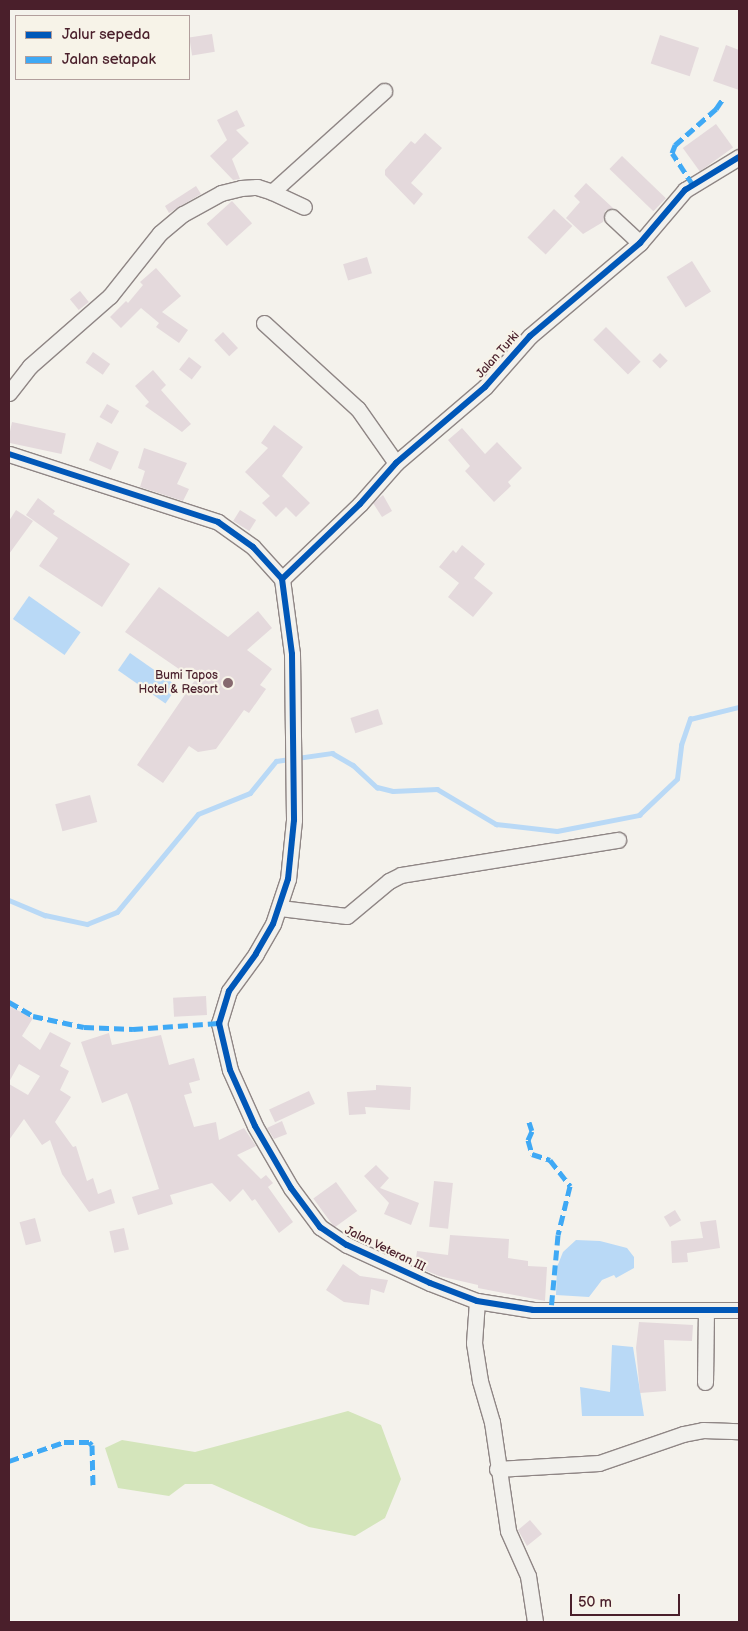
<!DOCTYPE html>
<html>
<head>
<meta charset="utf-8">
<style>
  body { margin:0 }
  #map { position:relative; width:748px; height:1631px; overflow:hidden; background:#f4f2ec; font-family:"Balsamiq Sans",sans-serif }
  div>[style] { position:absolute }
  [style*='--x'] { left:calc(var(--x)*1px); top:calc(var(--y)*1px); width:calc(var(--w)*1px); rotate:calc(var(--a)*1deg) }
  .green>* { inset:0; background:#d4e5bb }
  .water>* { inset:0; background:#b9d9f6; transform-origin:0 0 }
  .stream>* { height:4.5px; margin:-2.25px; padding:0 2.25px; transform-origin:2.25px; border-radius:2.25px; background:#b9d9f6 }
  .building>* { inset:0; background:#e4d9dc; transform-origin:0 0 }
  .roads { filter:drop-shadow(1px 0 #8f8685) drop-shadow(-1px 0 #8f8685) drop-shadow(0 1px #8f8685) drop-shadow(0 -1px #8f8685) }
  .street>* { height:15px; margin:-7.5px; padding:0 7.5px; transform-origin:7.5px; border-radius:7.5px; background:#f2f1ed }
  .quiet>* { height:5px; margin-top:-2.5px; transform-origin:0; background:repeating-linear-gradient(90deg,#3fa9f5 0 10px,transparent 0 15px) }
  .cycleway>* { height:6px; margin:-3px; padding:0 3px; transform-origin:3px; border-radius:3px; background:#0057b8 }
  .dots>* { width:14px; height:14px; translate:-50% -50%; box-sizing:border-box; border:2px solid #f7f3e8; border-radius:50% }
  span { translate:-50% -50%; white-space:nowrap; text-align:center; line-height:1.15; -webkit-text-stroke:4.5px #f7f3e8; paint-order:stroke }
  .street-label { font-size:12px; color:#4a1f2b }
  .poi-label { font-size:12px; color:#4a1f2b }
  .right { translate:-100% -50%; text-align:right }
  .frame { position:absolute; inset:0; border:10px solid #4a1f2b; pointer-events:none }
  .legend { position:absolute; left:15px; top:15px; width:175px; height:65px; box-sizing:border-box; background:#f7f3e8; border:1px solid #b29e9c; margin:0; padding:6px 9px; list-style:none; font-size:15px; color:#4a1f2b }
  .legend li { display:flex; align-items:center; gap:10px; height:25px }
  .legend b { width:25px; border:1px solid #b29e9c }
  .scale { position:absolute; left:570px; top:1594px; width:110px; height:22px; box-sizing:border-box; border:2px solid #4a1f2b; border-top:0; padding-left:6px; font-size:15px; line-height:18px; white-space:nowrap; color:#4a1f2b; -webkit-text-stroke:4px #f7f3e8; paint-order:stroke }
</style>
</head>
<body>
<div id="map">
  <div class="green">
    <i style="clip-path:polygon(348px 1411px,381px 1425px,401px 1479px,385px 1518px,355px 1536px,309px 1527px,212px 1484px,185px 1484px,169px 1496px,118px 1488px,105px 1448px,122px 1440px,195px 1452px)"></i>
  </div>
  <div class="water">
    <i style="left:29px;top:596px;width:63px;height:28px;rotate:35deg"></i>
    <i style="left:130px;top:653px;width:58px;height:21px;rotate:35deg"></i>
    <i style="clip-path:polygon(576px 1240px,600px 1241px,627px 1248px,634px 1257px,634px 1268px,616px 1278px,614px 1275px,602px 1280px,589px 1297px,556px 1295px,557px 1267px,563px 1252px)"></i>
    <i style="clip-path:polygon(612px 1345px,633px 1347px,644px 1416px,582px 1416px,580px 1387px,610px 1392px)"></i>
  </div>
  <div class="stream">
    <i style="--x:9;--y:900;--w:39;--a:23"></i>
    <i style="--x:45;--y:915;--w:43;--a:12.1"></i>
    <i style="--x:87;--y:924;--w:32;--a:-22"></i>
    <i style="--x:117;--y:912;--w:127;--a:-50.4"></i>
    <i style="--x:198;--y:814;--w:56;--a:-22"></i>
    <i style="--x:250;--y:793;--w:41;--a:-50.9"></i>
    <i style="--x:276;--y:761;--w:57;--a:-8.1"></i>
    <i style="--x:332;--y:753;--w:24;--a:30"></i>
    <i style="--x:353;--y:765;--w:33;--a:43"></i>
    <i style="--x:377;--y:787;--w:16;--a:14"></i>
    <i style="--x:393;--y:791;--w:44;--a:-2.6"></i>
    <i style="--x:437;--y:789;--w:69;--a:30.7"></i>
    <i style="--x:496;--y:824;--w:61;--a:6.5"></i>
    <i style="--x:557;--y:831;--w:84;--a:-11"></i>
    <i style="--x:639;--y:815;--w:52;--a:-43.5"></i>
    <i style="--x:677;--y:779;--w:34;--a:-83"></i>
    <i style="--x:681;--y:745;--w:28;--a:-71"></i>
    <i style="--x:690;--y:719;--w:50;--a:-13.8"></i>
  </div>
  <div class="building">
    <i style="left:212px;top:34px;width:18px;height:23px;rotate:81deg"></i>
    <i style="left:660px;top:35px;width:41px;height:30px;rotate:18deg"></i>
    <i style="clip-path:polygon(726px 45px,739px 50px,739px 90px,713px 81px)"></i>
    <i style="clip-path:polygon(237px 110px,245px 126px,236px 130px,249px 143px,232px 159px,240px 179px,233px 180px,210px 156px,227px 140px,217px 120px)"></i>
    <i style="left:716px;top:124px;width:29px;height:41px;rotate:54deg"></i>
    <i style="clip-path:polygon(425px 133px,442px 148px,411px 183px,423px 194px,414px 205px,385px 175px,385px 170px,411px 141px,415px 144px)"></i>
    <i style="left:622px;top:156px;width:61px;height:18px;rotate:44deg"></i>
    <i style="clip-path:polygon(586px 183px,613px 208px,605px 211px,603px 222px,583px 234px,566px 218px,580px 202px,574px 196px)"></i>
    <i style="clip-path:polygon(196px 186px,201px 194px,169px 213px,165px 206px)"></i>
    <i style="left:232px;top:201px;width:30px;height:34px;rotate:48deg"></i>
    <i style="left:554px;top:209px;width:25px;height:39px;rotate:43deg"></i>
    <i style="left:367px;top:257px;width:17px;height:25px;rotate:73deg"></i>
    <i style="left:692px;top:261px;width:36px;height:30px;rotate:58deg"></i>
    <i style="clip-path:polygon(156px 268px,181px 296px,162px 312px,188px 330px,179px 343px,156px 327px,159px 323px,141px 308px,121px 328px,110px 317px,126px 301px,128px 303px,143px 285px,140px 282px)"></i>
    <i style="left:80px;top:291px;width:14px;height:13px;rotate:51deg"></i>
    <i style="left:606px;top:327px;width:49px;height:18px;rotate:45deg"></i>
    <i style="left:223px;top:332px;width:22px;height:12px;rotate:47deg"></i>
    <i style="left:93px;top:352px;width:21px;height:13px;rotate:35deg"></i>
    <i style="left:660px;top:353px;width:11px;height:11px;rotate:45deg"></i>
    <i style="left:189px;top:357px;width:16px;height:16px;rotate:38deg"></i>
    <i style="clip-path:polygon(153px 370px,166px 385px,161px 390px,191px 424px,182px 432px,145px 406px,149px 402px,135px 386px)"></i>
    <i style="left:107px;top:404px;width:14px;height:15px;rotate:30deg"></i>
    <i style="left:12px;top:422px;width:55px;height:21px;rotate:12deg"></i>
    <i style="clip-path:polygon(274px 425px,303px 447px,282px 476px,310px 503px,296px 517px,286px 507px,276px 517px,262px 503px,270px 496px,245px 472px,268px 448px,261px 443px)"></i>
    <i style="clip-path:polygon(462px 428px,485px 454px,497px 442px,522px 468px,508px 482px,511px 486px,494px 502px,465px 471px,470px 466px,448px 440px)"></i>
    <i style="left:97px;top:442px;width:24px;height:20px;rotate:24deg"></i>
    <i style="clip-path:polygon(144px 448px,187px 463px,177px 484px,189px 489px,183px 501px,140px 487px,145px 471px,138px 468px)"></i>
    <i style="clip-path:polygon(383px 495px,392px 511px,382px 517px,373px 503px)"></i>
    <i style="clip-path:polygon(38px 498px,55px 511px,53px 514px,130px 564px,102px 607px,39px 566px,58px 538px,26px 515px)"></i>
    <i style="clip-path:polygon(16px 510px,33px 521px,9px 554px,9px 521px)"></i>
    <i style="left:240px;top:510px;width:19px;height:13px;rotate:32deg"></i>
    <i style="clip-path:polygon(462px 545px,485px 564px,474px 578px,493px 593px,473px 617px,448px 597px,459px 583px,439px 567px,453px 550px,456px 553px)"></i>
    <i style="clip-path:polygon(159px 587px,228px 637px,258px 611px,272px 628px,247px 650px,272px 669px,260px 685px,266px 689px,249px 713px,244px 710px,216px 749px,198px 752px,189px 746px,163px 783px,137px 765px,195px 680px,125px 632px)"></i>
    <i style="left:378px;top:709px;width:16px;height:29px;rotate:72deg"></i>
    <i style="left:90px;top:795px;width:28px;height:36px;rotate:75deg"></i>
    <i style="left:206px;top:996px;width:19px;height:33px;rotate:87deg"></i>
    <i style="clip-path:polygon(9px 1006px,33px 1018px,22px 1036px,40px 1050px,50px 1032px,71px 1043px,60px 1066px,69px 1071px,60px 1090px,71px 1097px,55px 1122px,73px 1147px,76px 1146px,87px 1181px,93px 1178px,98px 1194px,111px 1189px,115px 1203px,89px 1212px,62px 1174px,50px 1140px,42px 1145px,24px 1119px,9px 1140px,9px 1084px,28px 1095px,40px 1076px,19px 1064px,9px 1082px)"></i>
    <i style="clip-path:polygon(109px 1033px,112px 1045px,161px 1035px,169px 1065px,194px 1058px,200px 1080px,189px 1083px,192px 1093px,184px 1095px,194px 1127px,216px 1122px,219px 1140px,244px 1128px,256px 1146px,237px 1155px,261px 1179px,266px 1175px,273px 1183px,268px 1187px,293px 1222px,279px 1233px,255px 1199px,252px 1201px,243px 1189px,230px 1202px,212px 1183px,170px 1195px,173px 1204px,138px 1215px,132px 1197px,159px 1189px,131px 1103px,127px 1093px,102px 1103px,81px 1042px)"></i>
    <i style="clip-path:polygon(376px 1085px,411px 1087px,410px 1110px,365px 1107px,366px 1114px,349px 1115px,347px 1092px,376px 1090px)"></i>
    <i style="left:309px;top:1091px;width:14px;height:44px;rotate:65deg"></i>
    <i style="clip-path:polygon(282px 1121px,287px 1134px,274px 1139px,267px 1128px)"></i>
    <i style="clip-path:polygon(376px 1165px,389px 1178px,380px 1188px,419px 1203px,411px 1225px,384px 1214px,389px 1203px,364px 1176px)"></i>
    <i style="left:434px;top:1181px;width:19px;height:46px;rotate:6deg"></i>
    <i style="left:336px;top:1182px;width:36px;height:28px;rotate:54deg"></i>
    <i style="left:675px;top:1210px;width:12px;height:13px;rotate:59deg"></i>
    <i style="left:35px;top:1218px;width:24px;height:16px;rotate:75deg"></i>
    <i style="clip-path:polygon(716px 1220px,720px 1248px,687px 1253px,688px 1262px,672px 1263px,671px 1241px,703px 1238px,700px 1222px)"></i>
    <i style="left:124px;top:1228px;width:22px;height:15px;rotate:77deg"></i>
    <i style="clip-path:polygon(450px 1235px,509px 1239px,508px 1258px,528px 1261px,528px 1266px,547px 1267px,545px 1301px,478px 1288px,478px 1285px,439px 1276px,415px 1266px,417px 1251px,448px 1255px)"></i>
    <i style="clip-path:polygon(343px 1264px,360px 1276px,388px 1280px,384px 1293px,371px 1289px,369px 1305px,344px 1302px,326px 1290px)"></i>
    <i style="clip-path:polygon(639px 1322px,693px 1325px,692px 1341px,664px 1340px,666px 1391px,640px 1393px,636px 1348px)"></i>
    <i style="clip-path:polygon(530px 1520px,542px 1534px,527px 1546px,518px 1530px)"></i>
  </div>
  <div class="roads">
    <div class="street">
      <i style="--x:272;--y:192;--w:151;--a:-42"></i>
      <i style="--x:612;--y:217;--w:38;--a:43"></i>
      <i style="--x:264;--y:323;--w:127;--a:42.5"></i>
      <i style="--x:358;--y:409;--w:66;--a:54.9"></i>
      <i style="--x:9;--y:393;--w:34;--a:-52"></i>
      <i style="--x:30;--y:366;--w:106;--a:-41.2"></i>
      <i style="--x:110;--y:296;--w:80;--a:-51.6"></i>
      <i style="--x:160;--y:233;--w:30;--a:-40"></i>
      <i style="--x:183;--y:214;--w:43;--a:-28.9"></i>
      <i style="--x:221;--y:193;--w:21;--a:-14"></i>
      <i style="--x:241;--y:188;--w:16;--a:-4"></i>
      <i style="--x:257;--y:187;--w:16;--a:18"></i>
      <i style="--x:272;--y:192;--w:35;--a:25"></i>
      <i style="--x:9;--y:454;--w:220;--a:18"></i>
      <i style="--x:218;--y:522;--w:43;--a:35.5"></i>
      <i style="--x:253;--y:547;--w:43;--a:47.8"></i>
      <i style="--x:282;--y:579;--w:76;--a:82.4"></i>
      <i style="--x:292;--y:654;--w:166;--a:89.3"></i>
      <i style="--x:294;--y:820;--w:59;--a:95.8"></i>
      <i style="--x:288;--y:879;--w:47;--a:108.4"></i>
      <i style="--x:273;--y:924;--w:34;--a:120"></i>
      <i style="--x:256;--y:954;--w:46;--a:126.1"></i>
      <i style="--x:229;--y:991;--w:34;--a:107"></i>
      <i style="--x:219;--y:1023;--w:48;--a:76.8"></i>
      <i style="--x:230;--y:1070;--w:61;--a:65.9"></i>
      <i style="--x:255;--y:1126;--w:72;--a:59.9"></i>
      <i style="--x:291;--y:1188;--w:49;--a:53.4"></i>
      <i style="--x:320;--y:1227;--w:32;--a:34"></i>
      <i style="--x:347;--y:1245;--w:91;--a:24.6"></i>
      <i style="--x:430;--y:1283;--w:50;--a:21"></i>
      <i style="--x:477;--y:1301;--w:57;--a:9.1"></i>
      <i style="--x:533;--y:1310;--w:206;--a:0"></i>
      <i style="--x:282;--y:579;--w:108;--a:-43.9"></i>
      <i style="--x:360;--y:504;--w:55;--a:-48.7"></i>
      <i style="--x:396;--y:463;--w:117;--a:-40.5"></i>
      <i style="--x:485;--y:387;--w:68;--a:-48.6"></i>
      <i style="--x:530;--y:336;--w:144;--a:-40.2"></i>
      <i style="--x:640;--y:243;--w:70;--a:-49.7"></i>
      <i style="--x:685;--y:190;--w:63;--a:-31.4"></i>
      <i style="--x:280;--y:908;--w:67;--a:6.8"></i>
      <i style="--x:347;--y:916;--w:55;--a:-39.8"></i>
      <i style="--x:389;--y:881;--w:13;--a:-27"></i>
      <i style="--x:401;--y:875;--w:220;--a:-9.2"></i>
      <i style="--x:477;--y:1301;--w:42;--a:94.1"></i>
      <i style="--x:474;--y:1343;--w:38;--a:81"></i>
      <i style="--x:480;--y:1381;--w:43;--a:73.7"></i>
      <i style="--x:492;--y:1422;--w:110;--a:81.6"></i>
      <i style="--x:508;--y:1531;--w:49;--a:66"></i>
      <i style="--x:528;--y:1576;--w:47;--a:81.3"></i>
      <i style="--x:705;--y:1382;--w:71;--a:-89.2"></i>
      <i style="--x:497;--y:1469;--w:102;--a:-3.4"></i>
      <i style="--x:599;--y:1463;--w:89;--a:-19"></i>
      <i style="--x:683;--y:1434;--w:20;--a:-11"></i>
      <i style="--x:703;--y:1430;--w:36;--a:2"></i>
    </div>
  </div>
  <div class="quiet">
    <i style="--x:693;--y:185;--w:38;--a:-123"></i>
    <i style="--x:672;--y:153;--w:9;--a:-69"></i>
    <i style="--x:675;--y:145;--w:55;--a:-41.3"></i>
    <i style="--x:716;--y:109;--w:14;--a:-56"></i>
    <i style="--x:9;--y:1002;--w:28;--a:30"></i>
    <i style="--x:33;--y:1016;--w:52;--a:12.2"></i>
    <i style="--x:84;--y:1027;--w:49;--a:2.3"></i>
    <i style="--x:133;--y:1029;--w:86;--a:-4"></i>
    <i style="--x:529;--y:1122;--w:9;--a:72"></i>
    <i style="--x:532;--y:1131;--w:10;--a:114"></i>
    <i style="--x:528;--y:1140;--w:15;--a:74"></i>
    <i style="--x:532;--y:1154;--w:19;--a:18"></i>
    <i style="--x:550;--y:1160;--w:33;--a:52"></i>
    <i style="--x:570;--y:1186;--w:50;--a:103.8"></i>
    <i style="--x:558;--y:1235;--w:75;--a:95.3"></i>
    <i style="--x:9;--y:1461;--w:58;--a:-19.1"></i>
    <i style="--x:64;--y:1442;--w:25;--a:0"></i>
    <i style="--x:89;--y:1442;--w:4;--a:45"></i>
    <i style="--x:92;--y:1445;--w:40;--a:88.6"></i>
  </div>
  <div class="cycleway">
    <i style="--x:9;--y:454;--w:220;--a:18"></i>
    <i style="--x:218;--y:522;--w:43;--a:35.5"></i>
    <i style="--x:253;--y:547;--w:43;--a:47.8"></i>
    <i style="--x:282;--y:579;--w:76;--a:82.4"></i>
    <i style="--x:292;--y:654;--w:166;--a:89.3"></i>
    <i style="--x:294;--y:820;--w:59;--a:95.8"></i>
    <i style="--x:288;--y:879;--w:47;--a:108.4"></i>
    <i style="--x:273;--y:924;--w:34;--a:120"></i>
    <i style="--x:256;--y:954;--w:46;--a:126.1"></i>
    <i style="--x:229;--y:991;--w:34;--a:107"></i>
    <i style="--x:219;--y:1023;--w:48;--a:76.8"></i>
    <i style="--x:230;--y:1070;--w:61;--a:65.9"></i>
    <i style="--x:255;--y:1126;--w:72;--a:59.9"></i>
    <i style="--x:291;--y:1188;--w:49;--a:53.4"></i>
    <i style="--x:320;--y:1227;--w:32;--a:34"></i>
    <i style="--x:347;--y:1245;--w:91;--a:24.6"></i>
    <i style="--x:430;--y:1283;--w:50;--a:21"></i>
    <i style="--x:477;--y:1301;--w:57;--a:9.1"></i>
    <i style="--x:533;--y:1310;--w:206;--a:0"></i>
    <i style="--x:282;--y:579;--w:108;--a:-43.9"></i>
    <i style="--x:360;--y:504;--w:55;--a:-48.7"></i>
    <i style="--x:396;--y:463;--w:117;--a:-40.5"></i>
    <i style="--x:485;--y:387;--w:68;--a:-48.6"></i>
    <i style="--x:530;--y:336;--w:144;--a:-40.2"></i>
    <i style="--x:640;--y:243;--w:70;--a:-49.7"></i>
    <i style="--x:685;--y:190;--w:63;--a:-31.4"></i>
  </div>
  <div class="dots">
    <i style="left:228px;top:683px;background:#86696f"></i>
  </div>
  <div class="street-label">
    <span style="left:498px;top:355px;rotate:-48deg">Jalan Turki</span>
    <span style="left:385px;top:1249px;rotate:26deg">Jalan Veteran III</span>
  </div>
  <div class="poi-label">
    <span class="right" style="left:218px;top:683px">Bumi Tapos<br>Hotel &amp; Resort</span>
  </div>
  <div class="frame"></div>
  <ul class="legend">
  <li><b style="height:6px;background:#0057b8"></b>Jalur sepeda</li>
  <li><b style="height:6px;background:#3fa9f5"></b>Jalan setapak</li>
  </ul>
  <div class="scale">50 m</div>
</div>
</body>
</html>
